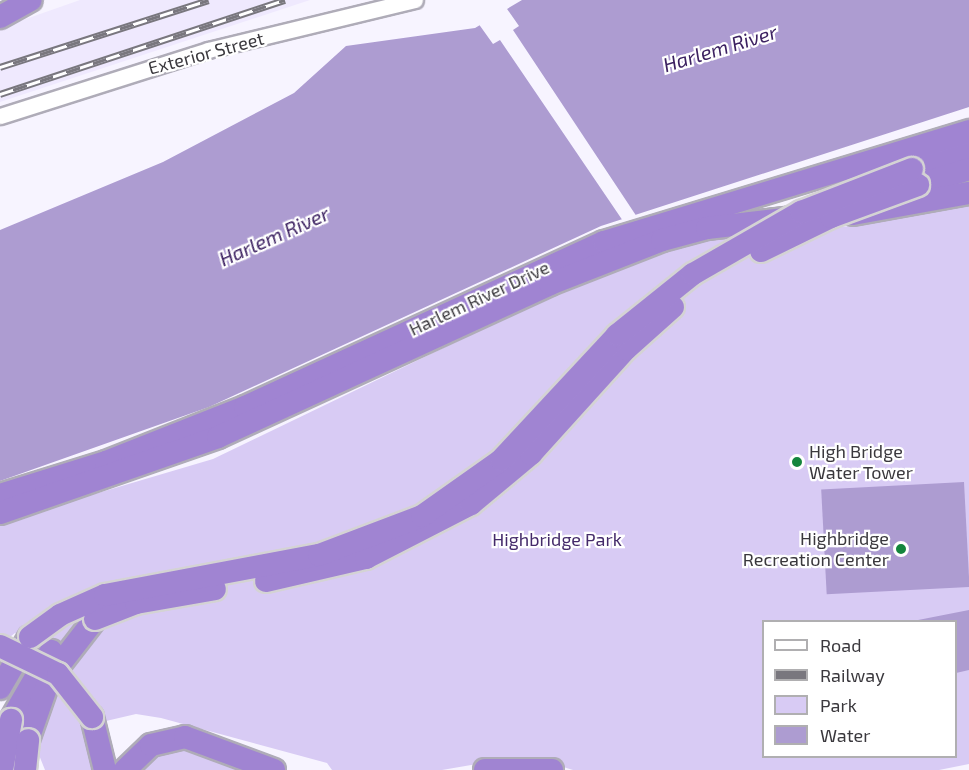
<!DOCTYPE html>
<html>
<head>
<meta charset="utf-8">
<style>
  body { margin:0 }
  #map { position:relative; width:969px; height:770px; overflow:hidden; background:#f7f4ff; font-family:"Exo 2",sans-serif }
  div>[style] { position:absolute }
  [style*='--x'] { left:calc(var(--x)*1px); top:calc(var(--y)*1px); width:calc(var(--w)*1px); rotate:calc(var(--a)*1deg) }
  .built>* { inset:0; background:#efe9fe }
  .green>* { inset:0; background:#d8cbf4 }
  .water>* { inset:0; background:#ad9cd1; transform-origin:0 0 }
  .pier>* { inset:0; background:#f7f4ff }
  .roads { filter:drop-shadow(2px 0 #afacb8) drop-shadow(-2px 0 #afacb8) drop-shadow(0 2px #afacb8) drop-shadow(0 -2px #afacb8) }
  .minor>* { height:15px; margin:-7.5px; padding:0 7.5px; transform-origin:7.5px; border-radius:7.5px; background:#fff }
  .highway>* { height:22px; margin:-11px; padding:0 11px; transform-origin:11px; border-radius:11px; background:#a084d2 }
  .rail>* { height:7px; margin-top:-3.5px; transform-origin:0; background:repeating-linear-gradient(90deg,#fff 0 14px,#79777e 0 28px); box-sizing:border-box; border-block:2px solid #79777e }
  .bridges { filter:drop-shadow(2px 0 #d4d3d4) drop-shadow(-2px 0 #d4d3d4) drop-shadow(0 2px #d4d3d4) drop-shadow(0 -2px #d4d3d4) }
  .highway-bridge>* { height:22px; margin:-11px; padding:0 11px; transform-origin:11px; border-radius:11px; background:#a084d2 }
  .dots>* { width:16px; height:16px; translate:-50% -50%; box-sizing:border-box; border:3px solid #fff; border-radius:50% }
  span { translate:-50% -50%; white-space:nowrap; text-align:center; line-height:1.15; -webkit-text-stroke:4.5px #fff; paint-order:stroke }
  .street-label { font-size:18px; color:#3a383d }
  .poi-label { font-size:18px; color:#3a383d }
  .left { translate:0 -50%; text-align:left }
  .right { translate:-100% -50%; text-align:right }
  .park-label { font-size:18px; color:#442a6a }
  .water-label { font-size:20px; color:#3c2161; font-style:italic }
  .legend { position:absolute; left:762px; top:620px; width:195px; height:138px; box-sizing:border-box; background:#fff; border:2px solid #b0afb1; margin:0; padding:8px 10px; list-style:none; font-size:18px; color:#3a383d }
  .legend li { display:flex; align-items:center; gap:12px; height:30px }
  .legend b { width:30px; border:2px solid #b0afb1 }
</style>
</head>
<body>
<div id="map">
  <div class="built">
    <i style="clip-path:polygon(80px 0,310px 0,0 102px,0 28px)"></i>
  </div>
  <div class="green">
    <i style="clip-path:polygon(evenodd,969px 203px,969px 764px,939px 770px,573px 770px,541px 760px,506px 759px,442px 770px,332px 770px,327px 763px,161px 718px,136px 714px,106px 721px,102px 712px,95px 770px,45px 770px,37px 750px,41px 719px,68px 666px,15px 633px,0 645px,0 522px,213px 459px,584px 280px,677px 246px,728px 235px,865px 225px,969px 203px,764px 622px,956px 622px,956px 756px,764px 756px,764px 622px)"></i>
    <i style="clip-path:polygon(196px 749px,245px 770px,137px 770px,165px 751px)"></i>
  </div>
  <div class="water">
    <i style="clip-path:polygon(522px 0,969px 0,969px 107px,601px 226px,209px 407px,0 481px,0 230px,163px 162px,294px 93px,346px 46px,475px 28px)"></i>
    <i style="left:964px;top:482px;width:105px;height:143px;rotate:87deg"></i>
    <i style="clip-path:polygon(969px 610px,969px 670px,956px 673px,956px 622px,913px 621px)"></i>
  </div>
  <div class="pier">
    <i style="clip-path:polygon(505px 6px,519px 26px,513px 30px,637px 217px,623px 221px,500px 40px,493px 44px,478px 23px)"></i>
  </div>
  <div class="roads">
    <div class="minor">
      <i style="--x:0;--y:116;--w:218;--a:-17.6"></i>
      <i style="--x:208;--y:50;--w:213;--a:-13.6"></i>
    </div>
    <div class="highway">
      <i style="--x:0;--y:17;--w:35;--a:-29"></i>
      <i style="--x:912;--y:169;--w:60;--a:-17.5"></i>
      <i style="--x:918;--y:185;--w:53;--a:-17.4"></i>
      <i style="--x:853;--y:214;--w:118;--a:-10.3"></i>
      <i style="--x:0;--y:495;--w:111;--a:-17.3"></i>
      <i style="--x:106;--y:462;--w:149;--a:-21.6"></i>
      <i style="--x:245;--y:407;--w:395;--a:-24.7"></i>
      <i style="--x:604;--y:242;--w:382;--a:-16.9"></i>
      <i style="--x:0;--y:513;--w:231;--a:-19.2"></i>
      <i style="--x:218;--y:437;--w:366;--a:-24.7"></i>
      <i style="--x:550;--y:284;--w:120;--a:-21.4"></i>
      <i style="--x:662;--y:240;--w:47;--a:-14.9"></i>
      <i style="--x:707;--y:228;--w:87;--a:-6.6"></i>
      <i style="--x:0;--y:688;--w:58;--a:-59.9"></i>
      <i style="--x:92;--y:717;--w:55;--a:76.2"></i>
      <i style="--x:11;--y:720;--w:80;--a:-59.9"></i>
      <i style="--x:28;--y:740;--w:67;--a:-70.8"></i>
      <i style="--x:50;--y:677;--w:73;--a:-52.2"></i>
      <i style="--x:125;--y:770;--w:36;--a:-44"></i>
      <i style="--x:151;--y:745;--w:35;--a:-13"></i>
      <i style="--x:185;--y:737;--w:95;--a:20.3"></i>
      <i style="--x:485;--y:770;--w:67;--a:0"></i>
    </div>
  </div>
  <div class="rail">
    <i style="--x:0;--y:67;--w:219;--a:-17.8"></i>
    <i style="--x:0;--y:94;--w:300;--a:-18.3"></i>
  </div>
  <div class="bridges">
    <div class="highway-bridge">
      <i style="--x:761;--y:251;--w:78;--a:-25.9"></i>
      <i style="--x:831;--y:217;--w:93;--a:-20.2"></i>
      <i style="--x:266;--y:581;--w:103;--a:-13"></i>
      <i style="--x:366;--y:558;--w:118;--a:-27.2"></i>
      <i style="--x:471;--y:504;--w:78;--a:-39.8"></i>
      <i style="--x:531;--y:454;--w:142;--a:-47.9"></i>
      <i style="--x:626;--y:349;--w:63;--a:-41.8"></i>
      <i style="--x:95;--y:619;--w:44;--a:-21.3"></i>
      <i style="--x:136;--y:603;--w:80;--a:-10"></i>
      <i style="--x:30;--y:637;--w:37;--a:-36"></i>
      <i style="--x:60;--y:615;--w:49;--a:-24"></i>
      <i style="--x:105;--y:595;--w:218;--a:-10.6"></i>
      <i style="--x:319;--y:555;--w:110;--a:-20.7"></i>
      <i style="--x:422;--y:516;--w:97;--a:-35.3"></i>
      <i style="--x:501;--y:460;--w:171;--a:-47.1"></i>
      <i style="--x:617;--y:335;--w:97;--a:-38.8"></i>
      <i style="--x:693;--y:274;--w:125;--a:-29.9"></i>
      <i style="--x:801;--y:212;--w:119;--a:-21.2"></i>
      <i style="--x:0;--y:646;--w:64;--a:25.8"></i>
      <i style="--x:58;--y:674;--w:55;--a:51.7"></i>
      <i style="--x:2;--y:770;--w:51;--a:-79.8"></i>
      <i style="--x:25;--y:770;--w:30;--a:-84"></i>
    </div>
  </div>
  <div class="dots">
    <i style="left:797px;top:462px;background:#14853d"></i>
    <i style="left:901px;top:549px;background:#14853d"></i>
  </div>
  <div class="street-label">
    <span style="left:206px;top:53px;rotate:-15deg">Exterior Street</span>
    <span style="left:479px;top:298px;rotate:-25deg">Harlem River Drive</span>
  </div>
  <div class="poi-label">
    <span class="left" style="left:809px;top:462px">High Bridge<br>Water Tower</span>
    <span class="right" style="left:889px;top:549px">Highbridge<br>Recreation Center</span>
  </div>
  <div class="park-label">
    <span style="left:557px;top:539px">Highbridge Park</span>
  </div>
  <div class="water-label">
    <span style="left:720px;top:48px;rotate:-17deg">Harlem River</span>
    <span style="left:274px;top:236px;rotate:-24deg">Harlem River</span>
  </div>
  <ul class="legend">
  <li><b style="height:8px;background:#fff"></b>Road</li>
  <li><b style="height:8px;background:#79777e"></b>Railway</li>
  <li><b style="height:16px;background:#d8cbf4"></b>Park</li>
  <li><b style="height:16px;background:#ad9cd1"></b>Water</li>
  </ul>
</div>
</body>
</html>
